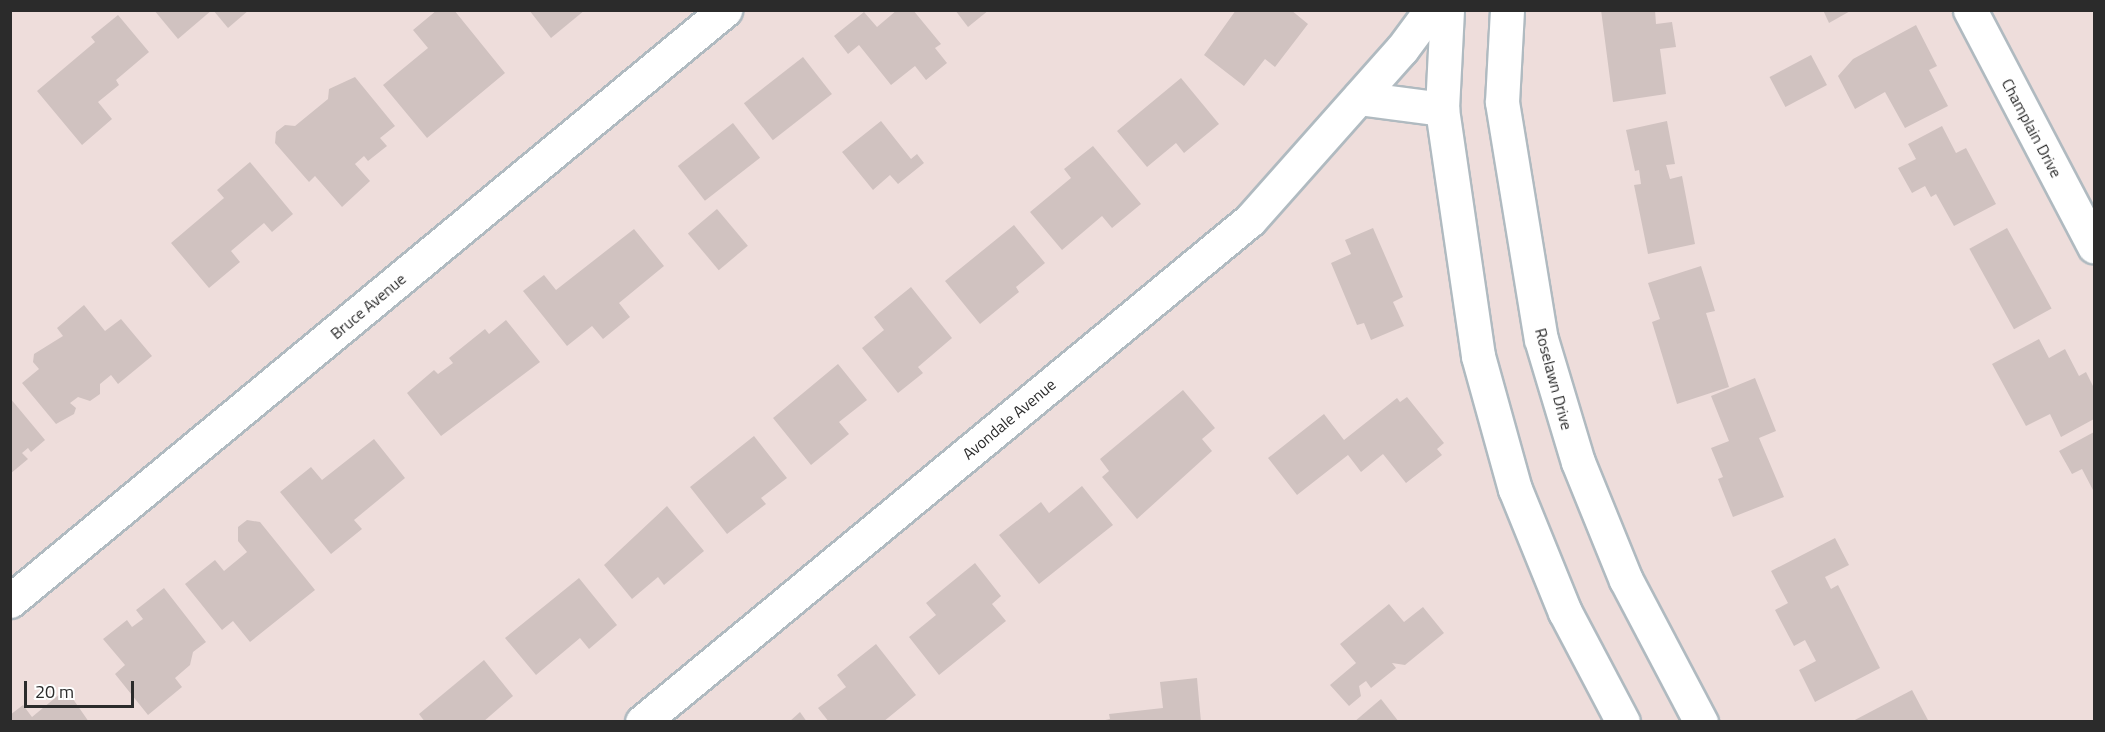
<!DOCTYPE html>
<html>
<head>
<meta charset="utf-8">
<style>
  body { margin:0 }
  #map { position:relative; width:2105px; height:732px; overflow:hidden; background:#eedddb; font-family:"Titillium Web",sans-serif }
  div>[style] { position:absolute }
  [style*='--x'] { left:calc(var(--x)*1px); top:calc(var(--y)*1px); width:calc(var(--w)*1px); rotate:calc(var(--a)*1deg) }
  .building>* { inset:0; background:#d0c2c0; transform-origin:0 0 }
  .roads { filter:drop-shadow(2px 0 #b0bac0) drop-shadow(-2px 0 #b0bac0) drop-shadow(0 2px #b0bac0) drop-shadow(0 -2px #b0bac0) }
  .street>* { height:33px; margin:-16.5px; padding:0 16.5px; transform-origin:16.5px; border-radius:16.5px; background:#fff }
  span { translate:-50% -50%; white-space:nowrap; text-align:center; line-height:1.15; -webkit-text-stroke:6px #fff; paint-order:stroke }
  .street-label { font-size:16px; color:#2b2b2b }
  .frame { position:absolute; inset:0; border:12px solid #2b2b2b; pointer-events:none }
  .scale { position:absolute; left:24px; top:681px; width:110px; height:27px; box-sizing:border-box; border:3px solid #2b2b2b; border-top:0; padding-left:8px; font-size:18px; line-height:21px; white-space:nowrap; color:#2b2b2b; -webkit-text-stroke:4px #fff; paint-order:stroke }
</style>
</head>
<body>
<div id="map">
  <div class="building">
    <i style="clip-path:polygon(154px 10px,212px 10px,178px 39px)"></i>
    <i style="clip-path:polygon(213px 10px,249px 10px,228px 28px)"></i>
    <i style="clip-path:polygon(437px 10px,454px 10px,505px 73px,427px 138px,383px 85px,428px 48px,413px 30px)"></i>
    <i style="clip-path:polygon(529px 10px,585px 10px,551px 38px)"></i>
    <i style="clip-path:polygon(897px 10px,913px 10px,941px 44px,935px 48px,947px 63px,926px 80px,915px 66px,891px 85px,859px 45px,848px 54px,834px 36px,864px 12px,877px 27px)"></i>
    <i style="clip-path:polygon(955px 10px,989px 10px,968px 27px)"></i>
    <i style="clip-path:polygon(1236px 10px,1291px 10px,1308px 24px,1275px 67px,1265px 59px,1244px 86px,1204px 55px)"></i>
    <i style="clip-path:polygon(1601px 10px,1655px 10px,1656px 24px,1672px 22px,1676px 47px,1660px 49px,1666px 94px,1613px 102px)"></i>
    <i style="clip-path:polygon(1823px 10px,1852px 10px,1829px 23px)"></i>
    <i style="clip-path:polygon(118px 15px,149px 52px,116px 80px,119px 85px,98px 102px,112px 119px,82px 145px,37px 91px,95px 42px,91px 37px)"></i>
    <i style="clip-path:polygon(1916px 25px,1937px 66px,1929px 70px,1948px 106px,1905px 128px,1885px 92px,1855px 109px,1838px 76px,1853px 59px)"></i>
    <i style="left:1811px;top:55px;width:34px;height:47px;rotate:62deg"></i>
    <i style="left:803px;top:57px;width:47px;height:75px;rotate:52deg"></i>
    <i style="clip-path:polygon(355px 77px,395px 126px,380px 138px,387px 146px,368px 161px,364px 156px,355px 164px,370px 181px,342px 207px,315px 176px,309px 182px,275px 143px,276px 132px,285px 125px,295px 126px,328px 99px,329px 89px)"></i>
    <i style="clip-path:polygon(1181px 78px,1219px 124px,1184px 153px,1176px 143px,1147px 167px,1117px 131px)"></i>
    <i style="clip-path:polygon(881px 121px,911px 159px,917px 154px,924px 163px,898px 184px,890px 175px,873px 190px,842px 152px)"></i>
    <i style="clip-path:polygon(1667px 121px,1675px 164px,1666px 165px,1670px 179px,1682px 176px,1695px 244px,1648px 254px,1634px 185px,1641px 184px,1639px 170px,1635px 171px,1626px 130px)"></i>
    <i style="left:733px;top:123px;width:44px;height:70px;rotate:52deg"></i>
    <i style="clip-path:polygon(1942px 126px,1956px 153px,1966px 148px,1996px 204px,1954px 226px,1936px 194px,1931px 197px,1925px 186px,1912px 193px,1898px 168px,1916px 159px,1908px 144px)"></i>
    <i style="clip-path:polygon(1093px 146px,1141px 204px,1112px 228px,1102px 216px,1062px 250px,1030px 212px,1071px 178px,1064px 169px)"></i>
    <i style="clip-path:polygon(250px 162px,293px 214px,272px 232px,264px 223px,231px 251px,240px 262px,209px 288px,171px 243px,224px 198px,217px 190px)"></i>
    <i style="left:717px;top:209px;width:48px;height:38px;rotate:50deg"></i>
    <i style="clip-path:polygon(1014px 225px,1045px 263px,1016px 287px,1019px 292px,980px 324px,945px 281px)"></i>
    <i style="clip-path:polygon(1373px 228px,1403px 297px,1393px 302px,1404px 326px,1371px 340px,1364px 323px,1357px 325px,1331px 263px,1351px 254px,1345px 240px)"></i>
    <i style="left:2007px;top:228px;width:92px;height:43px;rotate:61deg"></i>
    <i style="clip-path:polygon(634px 229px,664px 266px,619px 303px,630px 317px,603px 339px,592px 326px,567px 346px,523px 291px,544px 275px,556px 290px)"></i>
    <i style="clip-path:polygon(1701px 266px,1715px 311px,1706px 313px,1729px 387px,1677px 404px,1652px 322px,1660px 319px,1648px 283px)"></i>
    <i style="clip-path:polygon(911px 287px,952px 338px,918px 367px,923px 373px,898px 393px,862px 348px,884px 330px,874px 317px)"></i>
    <i style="clip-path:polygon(84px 305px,105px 331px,121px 319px,152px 356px,118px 384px,111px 375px,100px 384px,100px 394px,90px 401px,78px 397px,70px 403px,76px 408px,74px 414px,56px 424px,22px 383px,39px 369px,33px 362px,34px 354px,63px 336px,57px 328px)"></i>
    <i style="clip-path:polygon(506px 320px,540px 362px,441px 436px,407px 393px,434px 370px,438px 374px,453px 363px,449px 358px,485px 329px,489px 334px)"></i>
    <i style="clip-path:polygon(2039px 339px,2049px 358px,2065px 349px,2079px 376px,2086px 372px,2094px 388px,2094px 419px,2061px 437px,2050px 414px,2026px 426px,1992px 364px)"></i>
    <i style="clip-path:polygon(838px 364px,867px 400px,839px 422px,849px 434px,811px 465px,773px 418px)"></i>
    <i style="clip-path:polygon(1755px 378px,1776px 431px,1759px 438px,1784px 497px,1733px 517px,1718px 479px,1723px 477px,1711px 448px,1729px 441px,1711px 396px)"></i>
    <i style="clip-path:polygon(1183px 390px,1215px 428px,1202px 439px,1212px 451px,1137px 519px,1102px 477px,1109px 471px,1100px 459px)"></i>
    <i style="clip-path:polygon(1407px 397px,1444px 443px,1437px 449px,1442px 455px,1406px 483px,1383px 454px,1361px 472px,1348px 455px,1297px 495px,1268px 458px,1324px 414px,1344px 440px,1397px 398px,1400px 402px)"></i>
    <i style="clip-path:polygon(10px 398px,45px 440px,31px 452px,28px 448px,22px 453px,28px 459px,10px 474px)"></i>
    <i style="clip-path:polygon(2094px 432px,2094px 492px,2082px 469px,2072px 474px,2059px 451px)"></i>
    <i style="clip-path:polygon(754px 436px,787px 478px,761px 498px,766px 504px,727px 534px,690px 487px)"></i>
    <i style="clip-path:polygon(374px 439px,405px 478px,354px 520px,362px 529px,331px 554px,280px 492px,311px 467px,322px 480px)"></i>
    <i style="clip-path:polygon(1082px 486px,1113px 525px,1039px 584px,999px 535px,1041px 502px,1049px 513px)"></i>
    <i style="clip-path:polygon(667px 506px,704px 551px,664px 585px,658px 577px,632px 599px,604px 565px)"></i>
    <i style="clip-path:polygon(247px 520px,260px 522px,315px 590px,250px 642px,233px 621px,222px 630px,185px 584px,215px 560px,224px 571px,247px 552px,238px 541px,238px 527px)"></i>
    <i style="clip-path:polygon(1835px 538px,1849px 565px,1825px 577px,1831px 589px,1838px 585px,1880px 668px,1815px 702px,1799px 670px,1816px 661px,1805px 640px,1794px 646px,1775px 610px,1788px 603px,1771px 571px)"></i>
    <i style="clip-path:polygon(975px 563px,1001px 596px,992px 604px,1006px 621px,939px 675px,909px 637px,936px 615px,926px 603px)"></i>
    <i style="clip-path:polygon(579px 578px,617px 625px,589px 649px,580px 638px,536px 675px,505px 638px)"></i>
    <i style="clip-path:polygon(164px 588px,206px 642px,193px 652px,190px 665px,175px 678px,182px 687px,148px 715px,115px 674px,125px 665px,103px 639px,127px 620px,132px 627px,143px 619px,136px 610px)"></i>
    <i style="clip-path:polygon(1389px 604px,1404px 622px,1423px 607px,1444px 633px,1405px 665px,1392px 663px,1396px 668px,1371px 688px,1366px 681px,1359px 686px,1361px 696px,1349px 706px,1330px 685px,1356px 663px,1340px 644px)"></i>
    <i style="clip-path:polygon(876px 644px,916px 695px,883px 722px,829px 722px,818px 708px,846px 687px,837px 675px)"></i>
    <i style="clip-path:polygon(484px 660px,513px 696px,483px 722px,425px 722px,419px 714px)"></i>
    <i style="clip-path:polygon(1197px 678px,1201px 722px,1096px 722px,1110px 719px,1109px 714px,1163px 708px,1160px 682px)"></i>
    <i style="clip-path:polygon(66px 689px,89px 722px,10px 722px,10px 715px,23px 705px,32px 717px)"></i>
    <i style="clip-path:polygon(1912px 690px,1929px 722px,1851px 722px)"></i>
    <i style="clip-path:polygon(1381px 699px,1399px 722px,1354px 722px)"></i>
    <i style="clip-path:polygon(800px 712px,807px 722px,789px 722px)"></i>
  </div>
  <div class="roads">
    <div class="street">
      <i style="--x:1447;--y:10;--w:99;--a:92.9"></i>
      <i style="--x:1442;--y:109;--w:250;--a:81.7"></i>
      <i style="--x:1478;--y:356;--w:138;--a:74.5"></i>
      <i style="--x:1515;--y:489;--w:133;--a:67.9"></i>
      <i style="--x:1565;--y:612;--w:124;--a:62.2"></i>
      <i style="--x:1507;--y:10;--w:92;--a:93.1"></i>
      <i style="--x:1502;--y:102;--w:240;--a:80.7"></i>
      <i style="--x:1541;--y:339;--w:128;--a:73.3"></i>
      <i style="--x:1578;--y:462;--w:127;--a:67.9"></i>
      <i style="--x:1626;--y:580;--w:161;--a:62.2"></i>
      <i style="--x:1970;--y:10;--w:267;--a:62.3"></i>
      <i style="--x:1359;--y:98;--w:84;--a:7.5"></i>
      <i style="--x:10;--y:601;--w:928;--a:-39.58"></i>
      <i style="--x:642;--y:722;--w:788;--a:-39.55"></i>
      <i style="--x:1250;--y:220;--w:229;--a:-48.4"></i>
      <i style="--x:1402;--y:49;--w:49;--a:-53.4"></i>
    </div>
  </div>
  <div class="street-label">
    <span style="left:2032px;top:128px;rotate:62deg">Champlain Drive</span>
    <span style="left:368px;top:306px;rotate:-40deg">Bruce Avenue</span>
    <span style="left:1554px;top:379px;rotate:75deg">Roselawn Drive</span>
    <span style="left:1009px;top:419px;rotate:-40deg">Avondale Avenue</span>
  </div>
  <div class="frame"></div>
  <div class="scale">20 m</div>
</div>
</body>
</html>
